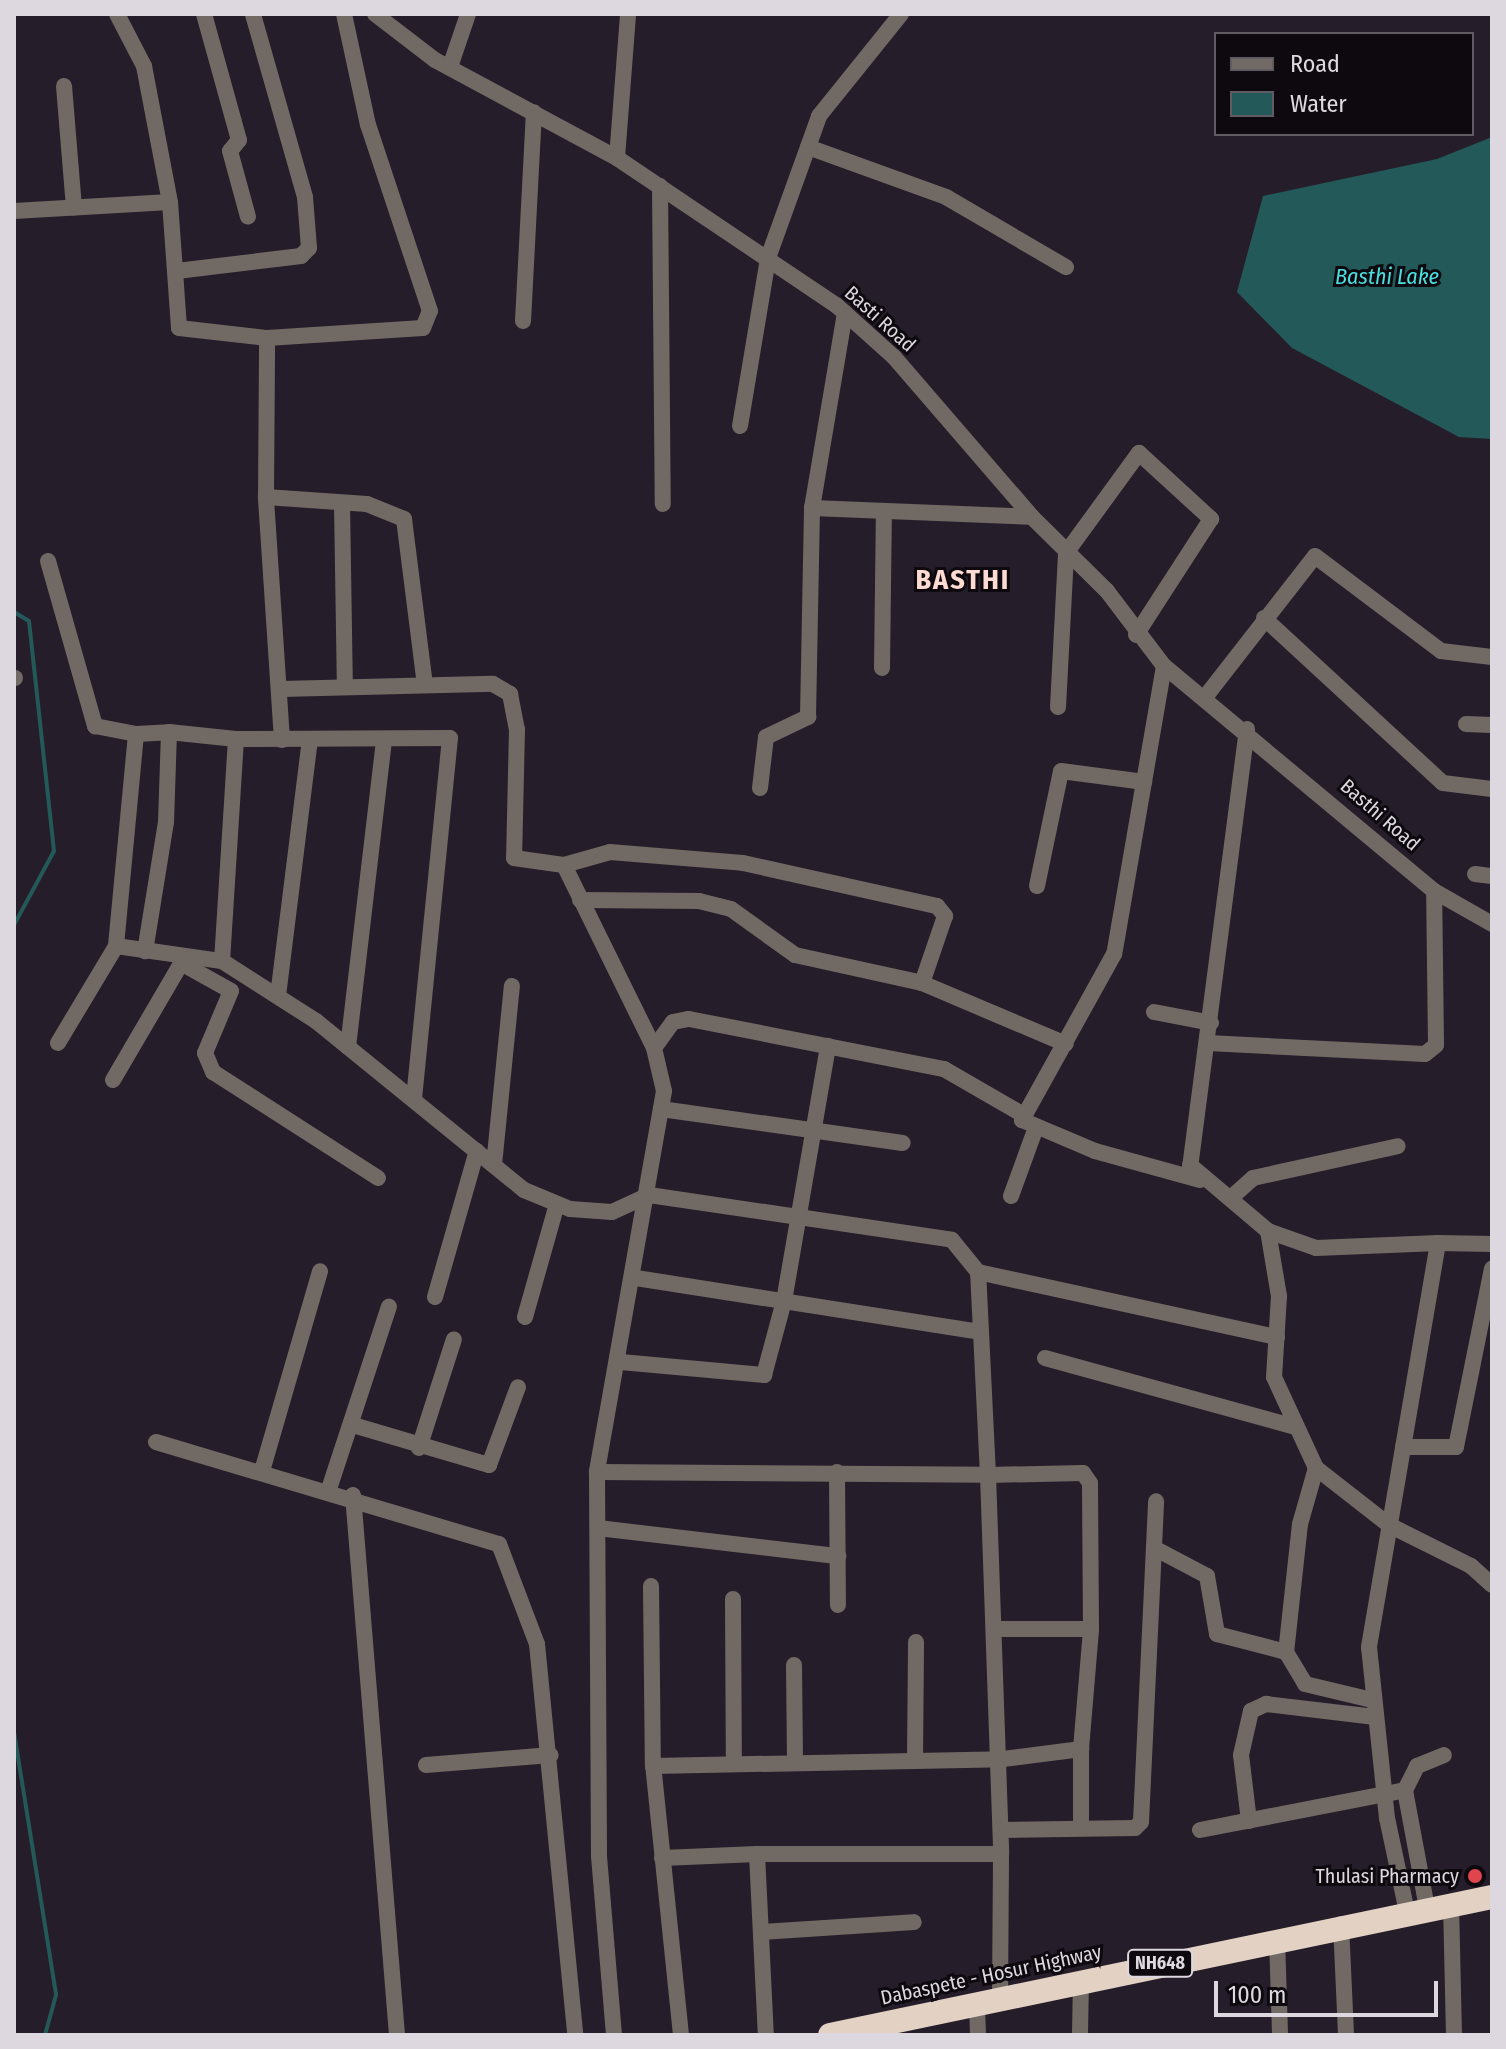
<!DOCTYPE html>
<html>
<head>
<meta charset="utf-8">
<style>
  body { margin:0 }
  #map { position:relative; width:1506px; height:2049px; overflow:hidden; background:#261d2a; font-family:"Fira Sans Condensed",sans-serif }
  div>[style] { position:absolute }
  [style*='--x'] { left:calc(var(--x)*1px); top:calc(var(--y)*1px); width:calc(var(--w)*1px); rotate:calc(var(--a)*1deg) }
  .water>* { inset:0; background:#235959 }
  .stream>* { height:4px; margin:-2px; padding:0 2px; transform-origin:2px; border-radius:2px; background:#235959 }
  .street>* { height:16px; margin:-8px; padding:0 8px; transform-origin:8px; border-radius:8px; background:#716a64 }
  .highway>* { height:24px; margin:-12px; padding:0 12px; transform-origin:12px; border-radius:12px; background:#e3d2c3 }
  .dots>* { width:22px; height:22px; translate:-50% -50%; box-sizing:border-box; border:4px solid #0d090e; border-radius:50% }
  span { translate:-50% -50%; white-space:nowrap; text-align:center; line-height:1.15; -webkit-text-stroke:6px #0d090e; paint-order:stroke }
  .shield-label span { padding:2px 6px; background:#0d090e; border:2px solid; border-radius:6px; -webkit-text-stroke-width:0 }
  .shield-label { font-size:18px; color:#ddd7e0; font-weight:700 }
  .street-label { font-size:20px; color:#ddd7e0 }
  .poi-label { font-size:20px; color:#ddd7e0 }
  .right { translate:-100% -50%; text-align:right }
  .water-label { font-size:22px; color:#49e1e2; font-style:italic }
  .district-label { font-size:28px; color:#fddbd2; font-weight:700; letter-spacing:2px }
  .frame { position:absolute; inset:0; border:16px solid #ddd7e0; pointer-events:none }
  .legend { position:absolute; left:1214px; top:32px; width:260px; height:104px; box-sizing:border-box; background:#0d090e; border:2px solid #605b62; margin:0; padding:10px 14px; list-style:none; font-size:24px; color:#ddd7e0 }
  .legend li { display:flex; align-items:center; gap:16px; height:40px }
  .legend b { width:40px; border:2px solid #605b62 }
  .scale { position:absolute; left:1214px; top:1981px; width:224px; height:36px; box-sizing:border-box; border:4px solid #ddd7e0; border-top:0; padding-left:10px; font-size:24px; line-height:28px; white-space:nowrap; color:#ddd7e0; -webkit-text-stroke:6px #0d090e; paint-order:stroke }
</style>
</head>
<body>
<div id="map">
  <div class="water">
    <i style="clip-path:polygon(1492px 137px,1492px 439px,1459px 437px,1292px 348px,1237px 292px,1263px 196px,1437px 159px)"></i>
  </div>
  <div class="stream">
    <i style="--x:14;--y:612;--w:17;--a:31"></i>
    <i style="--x:29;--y:621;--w:231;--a:83.8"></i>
    <i style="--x:54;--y:851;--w:84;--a:118.4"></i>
    <i style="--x:14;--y:1732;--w:266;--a:80.9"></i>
    <i style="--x:56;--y:1995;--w:41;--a:105.4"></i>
  </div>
  <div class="street">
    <i style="--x:117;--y:14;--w:59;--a:62.6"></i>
    <i style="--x:144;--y:66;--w:138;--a:79.2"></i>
    <i style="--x:170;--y:202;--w:126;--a:85.9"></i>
    <i style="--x:179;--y:328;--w:89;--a:6.5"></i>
    <i style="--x:204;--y:14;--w:131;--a:74.5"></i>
    <i style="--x:239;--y:140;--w:14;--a:129"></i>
    <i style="--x:230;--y:151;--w:68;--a:74.7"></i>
    <i style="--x:375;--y:14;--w:76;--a:37.5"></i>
    <i style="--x:435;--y:60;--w:207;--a:28.3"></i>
    <i style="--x:617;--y:158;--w:264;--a:33.9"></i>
    <i style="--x:836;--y:305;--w:78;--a:41.9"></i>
    <i style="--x:894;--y:357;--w:211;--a:49.2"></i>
    <i style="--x:1032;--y:517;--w:105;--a:44.6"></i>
    <i style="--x:1107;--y:591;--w:94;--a:52.8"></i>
    <i style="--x:1164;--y:666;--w:351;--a:39.8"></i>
    <i style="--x:1434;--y:891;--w:67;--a:29.6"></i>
    <i style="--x:450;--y:67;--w:56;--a:-71.2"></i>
    <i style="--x:64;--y:86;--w:122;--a:85.3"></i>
    <i style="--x:808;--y:147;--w:147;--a:19.9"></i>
    <i style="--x:946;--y:197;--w:139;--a:30.3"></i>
    <i style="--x:617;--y:158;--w:144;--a:-85.6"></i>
    <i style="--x:660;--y:186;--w:318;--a:89.5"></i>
    <i style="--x:14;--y:211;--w:156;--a:-3.3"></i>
    <i style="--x:177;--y:271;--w:125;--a:-6.9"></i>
    <i style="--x:301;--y:256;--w:11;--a:-45"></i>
    <i style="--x:309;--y:248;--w:51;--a:-94.5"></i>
    <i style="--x:305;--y:197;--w:190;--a:-105.9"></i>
    <i style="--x:523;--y:321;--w:209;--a:-87"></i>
    <i style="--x:740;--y:426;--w:170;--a:-80.5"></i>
    <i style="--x:768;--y:258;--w:151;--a:-70.2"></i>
    <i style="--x:819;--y:116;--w:131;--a:-51.2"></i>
    <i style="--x:266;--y:497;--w:101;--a:4"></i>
    <i style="--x:367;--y:504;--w:40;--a:22"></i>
    <i style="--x:404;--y:519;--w:167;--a:82.8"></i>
    <i style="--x:342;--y:503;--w:184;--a:89.1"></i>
    <i style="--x:812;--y:508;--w:220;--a:2.3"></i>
    <i style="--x:48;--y:561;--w:172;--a:74.1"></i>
    <i style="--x:95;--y:726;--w:42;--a:11"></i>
    <i style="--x:136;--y:734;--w:213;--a:95.4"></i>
    <i style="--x:116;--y:946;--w:107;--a:8.1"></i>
    <i style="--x:222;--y:961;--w:112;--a:32.6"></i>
    <i style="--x:316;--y:1021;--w:268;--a:39.1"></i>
    <i style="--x:524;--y:1190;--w:50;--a:22.4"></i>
    <i style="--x:570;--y:1209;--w:42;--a:4.1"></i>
    <i style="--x:612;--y:1212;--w:41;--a:-24.7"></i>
    <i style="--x:649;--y:1195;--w:306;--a:8.4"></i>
    <i style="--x:952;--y:1240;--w:41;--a:50.9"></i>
    <i style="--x:978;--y:1272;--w:306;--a:12.3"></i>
    <i style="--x:1264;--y:618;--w:243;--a:42.7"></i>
    <i style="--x:1443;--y:783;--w:49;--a:7"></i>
    <i style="--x:1164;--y:666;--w:292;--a:99.8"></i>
    <i style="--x:1114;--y:954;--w:190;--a:119"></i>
    <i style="--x:1022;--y:1120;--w:79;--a:23"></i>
    <i style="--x:1095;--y:1151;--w:109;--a:15.4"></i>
    <i style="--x:882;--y:668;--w:155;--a:-89.3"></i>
    <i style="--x:14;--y:678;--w:1;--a:0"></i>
    <i style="--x:281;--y:689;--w:212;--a:-1.4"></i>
    <i style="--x:493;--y:684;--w:20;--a:30"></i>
    <i style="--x:510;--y:694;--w:36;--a:79"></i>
    <i style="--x:517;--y:729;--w:129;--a:91.3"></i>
    <i style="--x:514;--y:858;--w:50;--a:8"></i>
    <i style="--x:564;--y:865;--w:204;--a:63.8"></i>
    <i style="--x:654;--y:1048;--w:44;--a:76.9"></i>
    <i style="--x:664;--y:1091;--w:387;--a:100"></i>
    <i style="--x:1206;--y:696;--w:177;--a:-52.1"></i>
    <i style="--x:1315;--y:556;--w:158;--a:37"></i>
    <i style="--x:1441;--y:651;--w:51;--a:6.7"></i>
    <i style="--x:1058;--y:707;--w:154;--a:-87"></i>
    <i style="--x:1066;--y:553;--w:124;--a:-53.9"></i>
    <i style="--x:1139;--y:453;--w:98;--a:42.5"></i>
    <i style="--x:1211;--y:519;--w:138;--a:122.9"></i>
    <i style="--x:1466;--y:724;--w:26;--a:2"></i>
    <i style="--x:1247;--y:729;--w:440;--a:97.4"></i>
    <i style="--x:1190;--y:1165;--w:102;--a:40.2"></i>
    <i style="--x:1268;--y:1231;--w:51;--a:19.5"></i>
    <i style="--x:1316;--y:1248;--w:122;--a:-2.3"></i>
    <i style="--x:1438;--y:1243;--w:410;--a:99.7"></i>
    <i style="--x:1369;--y:1647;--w:172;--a:84"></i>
    <i style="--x:1387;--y:1818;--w:96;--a:78"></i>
    <i style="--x:169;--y:732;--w:67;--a:6"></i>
    <i style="--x:236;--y:739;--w:222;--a:93.6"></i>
    <i style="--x:136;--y:734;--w:33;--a:-3"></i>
    <i style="--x:169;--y:732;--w:90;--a:91.9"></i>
    <i style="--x:166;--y:822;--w:131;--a:99.2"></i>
    <i style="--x:236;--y:739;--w:214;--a:-0.3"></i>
    <i style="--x:450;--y:738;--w:364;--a:95.7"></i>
    <i style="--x:282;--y:740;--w:244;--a:-93.8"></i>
    <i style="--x:266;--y:497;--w:159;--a:-89.6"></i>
    <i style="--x:267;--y:338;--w:156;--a:-3.7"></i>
    <i style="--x:423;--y:328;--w:18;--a:-68"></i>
    <i style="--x:430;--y:311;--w:196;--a:-108.4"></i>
    <i style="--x:368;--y:125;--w:114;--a:-102.2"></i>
    <i style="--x:760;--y:788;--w:51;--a:-83.3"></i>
    <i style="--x:766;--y:737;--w:47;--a:-25.5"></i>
    <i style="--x:808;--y:717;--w:209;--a:-88.9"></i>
    <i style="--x:812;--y:508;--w:198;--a:-80.4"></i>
    <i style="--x:564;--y:865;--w:48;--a:-15.8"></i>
    <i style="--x:610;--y:852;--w:133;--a:4.7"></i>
    <i style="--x:743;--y:863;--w:199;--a:12.5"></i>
    <i style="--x:937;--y:906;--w:13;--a:51"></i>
    <i style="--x:945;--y:916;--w:71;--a:108.9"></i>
    <i style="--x:1475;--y:874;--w:17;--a:7"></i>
    <i style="--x:1037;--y:886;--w:117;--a:-78.2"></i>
    <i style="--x:1061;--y:771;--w:84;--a:7.5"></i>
    <i style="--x:580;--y:900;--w:119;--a:0.5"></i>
    <i style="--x:699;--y:901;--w:33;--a:14"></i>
    <i style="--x:731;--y:909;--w:79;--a:35.7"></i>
    <i style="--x:795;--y:955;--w:130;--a:12.4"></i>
    <i style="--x:922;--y:983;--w:156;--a:23"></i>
    <i style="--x:181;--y:963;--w:57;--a:29.2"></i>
    <i style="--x:231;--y:991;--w:67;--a:112.8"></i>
    <i style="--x:205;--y:1053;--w:21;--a:67"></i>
    <i style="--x:213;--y:1072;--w:196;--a:32.7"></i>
    <i style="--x:278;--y:996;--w:258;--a:-82.9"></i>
    <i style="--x:1154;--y:1012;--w:58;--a:10.9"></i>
    <i style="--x:58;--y:1043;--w:113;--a:-59.1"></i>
    <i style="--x:1208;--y:1043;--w:217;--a:2.9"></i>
    <i style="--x:1425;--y:1054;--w:14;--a:-39"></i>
    <i style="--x:1436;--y:1045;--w:154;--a:-90.7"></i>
    <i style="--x:348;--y:1047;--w:309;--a:-83.3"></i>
    <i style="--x:654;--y:1048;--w:32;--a:-54"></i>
    <i style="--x:673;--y:1022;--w:16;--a:-11"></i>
    <i style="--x:689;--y:1019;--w:260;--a:11.1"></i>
    <i style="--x:944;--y:1069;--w:90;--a:30"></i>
    <i style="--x:113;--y:1080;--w:143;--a:-59.7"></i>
    <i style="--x:661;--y:1109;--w:244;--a:8"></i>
    <i style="--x:494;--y:1165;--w:180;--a:-84.3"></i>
    <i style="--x:1011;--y:1196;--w:70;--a:-70"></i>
    <i style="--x:1233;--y:1196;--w:27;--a:-42"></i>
    <i style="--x:1253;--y:1178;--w:148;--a:-12.4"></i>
    <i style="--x:1268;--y:1231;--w:66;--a:80.4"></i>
    <i style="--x:1279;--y:1296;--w:81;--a:93.5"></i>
    <i style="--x:1274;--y:1377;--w:100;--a:65.2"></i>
    <i style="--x:1316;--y:1468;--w:93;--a:38"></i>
    <i style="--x:1389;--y:1525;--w:92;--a:26.6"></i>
    <i style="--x:1471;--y:1566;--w:28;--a:42"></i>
    <i style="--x:1438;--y:1243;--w:54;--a:1.1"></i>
    <i style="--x:636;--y:1278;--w:348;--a:8.9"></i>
    <i style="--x:435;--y:1297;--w:152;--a:-74"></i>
    <i style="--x:525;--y:1317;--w:117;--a:-74.2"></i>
    <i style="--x:1045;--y:1358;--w:259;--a:15.4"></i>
    <i style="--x:621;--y:1362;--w:144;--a:5.2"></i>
    <i style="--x:764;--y:1375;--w:77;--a:-74.9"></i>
    <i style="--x:784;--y:1301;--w:259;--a:-80.2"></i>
    <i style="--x:353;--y:1425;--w:142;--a:16.4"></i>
    <i style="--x:489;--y:1465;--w:83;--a:-69.6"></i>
    <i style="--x:156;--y:1442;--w:358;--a:16.6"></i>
    <i style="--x:499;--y:1544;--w:107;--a:69.2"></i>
    <i style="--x:537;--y:1644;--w:393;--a:84.4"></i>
    <i style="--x:1403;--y:1447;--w:53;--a:0"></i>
    <i style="--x:1456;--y:1447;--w:182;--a:-78.6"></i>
    <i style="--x:419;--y:1448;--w:114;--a:-72.2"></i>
    <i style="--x:1316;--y:1468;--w:58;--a:105.9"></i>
    <i style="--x:1300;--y:1524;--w:129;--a:96.2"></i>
    <i style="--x:1286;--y:1652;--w:37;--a:59"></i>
    <i style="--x:1305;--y:1684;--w:69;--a:13.4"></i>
    <i style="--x:262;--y:1471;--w:208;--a:-73.8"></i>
    <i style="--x:837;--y:1472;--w:133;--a:89.6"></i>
    <i style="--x:329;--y:1489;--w:192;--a:-71.8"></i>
    <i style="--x:353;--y:1495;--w:542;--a:85.34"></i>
    <i style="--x:598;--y:1528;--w:242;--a:6.7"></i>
    <i style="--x:1154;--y:1548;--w:60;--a:27.8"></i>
    <i style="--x:1207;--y:1576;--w:59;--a:80.2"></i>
    <i style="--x:1217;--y:1634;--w:71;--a:14.6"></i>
    <i style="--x:651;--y:1586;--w:180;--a:89.4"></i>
    <i style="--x:733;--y:1599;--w:165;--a:89.7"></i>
    <i style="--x:995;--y:1629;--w:96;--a:0"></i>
    <i style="--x:794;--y:1665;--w:97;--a:89.4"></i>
    <i style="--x:1081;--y:1749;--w:79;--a:90"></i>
    <i style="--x:915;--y:1760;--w:118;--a:-89.5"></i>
    <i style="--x:426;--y:1765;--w:125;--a:-4.6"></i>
    <i style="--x:1249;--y:1821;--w:66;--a:-96.9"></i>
    <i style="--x:1241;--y:1755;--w:45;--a:-77.2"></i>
    <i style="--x:1251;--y:1711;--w:17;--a:-25"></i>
    <i style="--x:1266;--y:1704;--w:110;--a:6.8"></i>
    <i style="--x:1001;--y:1830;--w:134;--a:-0.9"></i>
    <i style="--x:1135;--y:1828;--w:8;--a:-45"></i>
    <i style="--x:1141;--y:1822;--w:321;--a:-87.3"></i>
    <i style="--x:1200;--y:1830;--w:209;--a:-11"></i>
    <i style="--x:662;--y:1858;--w:95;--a:-2.4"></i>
    <i style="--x:1451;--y:1903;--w:132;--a:88.7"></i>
    <i style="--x:1427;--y:1908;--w:120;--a:-100.6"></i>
    <i style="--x:1405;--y:1790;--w:27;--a:-63"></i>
    <i style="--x:1417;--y:1766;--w:29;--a:-22"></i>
    <i style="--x:1341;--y:1924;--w:111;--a:87.4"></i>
    <i style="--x:761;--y:1932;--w:153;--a:-3.7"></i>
    <i style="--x:1277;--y:1938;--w:97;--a:88.2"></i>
    <i style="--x:1000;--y:2001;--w:147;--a:-89.6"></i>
    <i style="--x:977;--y:2006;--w:29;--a:88"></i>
    <i style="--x:614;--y:2035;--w:180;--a:-94.8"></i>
    <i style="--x:599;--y:1856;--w:384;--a:-90.3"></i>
    <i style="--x:597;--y:1472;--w:391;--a:0.4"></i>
    <i style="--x:988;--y:1475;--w:379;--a:88"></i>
    <i style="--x:1001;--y:1854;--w:244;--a:180"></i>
    <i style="--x:757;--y:1854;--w:181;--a:87.2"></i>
    <i style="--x:681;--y:2035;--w:270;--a:-95.9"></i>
    <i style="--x:653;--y:1766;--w:350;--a:-1.1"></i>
    <i style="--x:1003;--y:1759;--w:79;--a:-7.3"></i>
    <i style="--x:1081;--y:1749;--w:120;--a:-85.2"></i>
    <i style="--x:1091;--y:1629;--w:146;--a:-90.4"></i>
    <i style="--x:1090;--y:1483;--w:12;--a:-125"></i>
    <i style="--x:1083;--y:1473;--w:95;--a:178.8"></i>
    <i style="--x:988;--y:1475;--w:203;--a:-92.8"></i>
    <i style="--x:1080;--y:2035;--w:55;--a:-89"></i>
  </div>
  <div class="highway">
    <i style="--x:830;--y:2035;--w:676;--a:-11.78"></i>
  </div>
  <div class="dots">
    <i style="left:1475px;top:1876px;background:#e0444e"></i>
  </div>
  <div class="shield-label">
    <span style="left:1160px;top:1963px">NH648</span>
  </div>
  <div class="street-label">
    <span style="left:880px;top:319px;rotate:42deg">Basti Road</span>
    <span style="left:1380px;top:815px;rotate:41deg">Basthi Road</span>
    <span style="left:991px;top:1975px;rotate:-12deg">Dabaspete - Hosur Highway</span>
  </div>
  <div class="poi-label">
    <span class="right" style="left:1459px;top:1876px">Thulasi Pharmacy</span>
  </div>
  <div class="water-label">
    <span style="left:1387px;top:277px">Basthi Lake</span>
  </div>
  <div class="district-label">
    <span style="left:963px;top:580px">BASTHI</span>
  </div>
  <div class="frame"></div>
  <ul class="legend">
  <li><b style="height:10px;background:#716a64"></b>Road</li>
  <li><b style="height:22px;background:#235959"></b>Water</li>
  </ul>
  <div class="scale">100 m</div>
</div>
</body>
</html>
